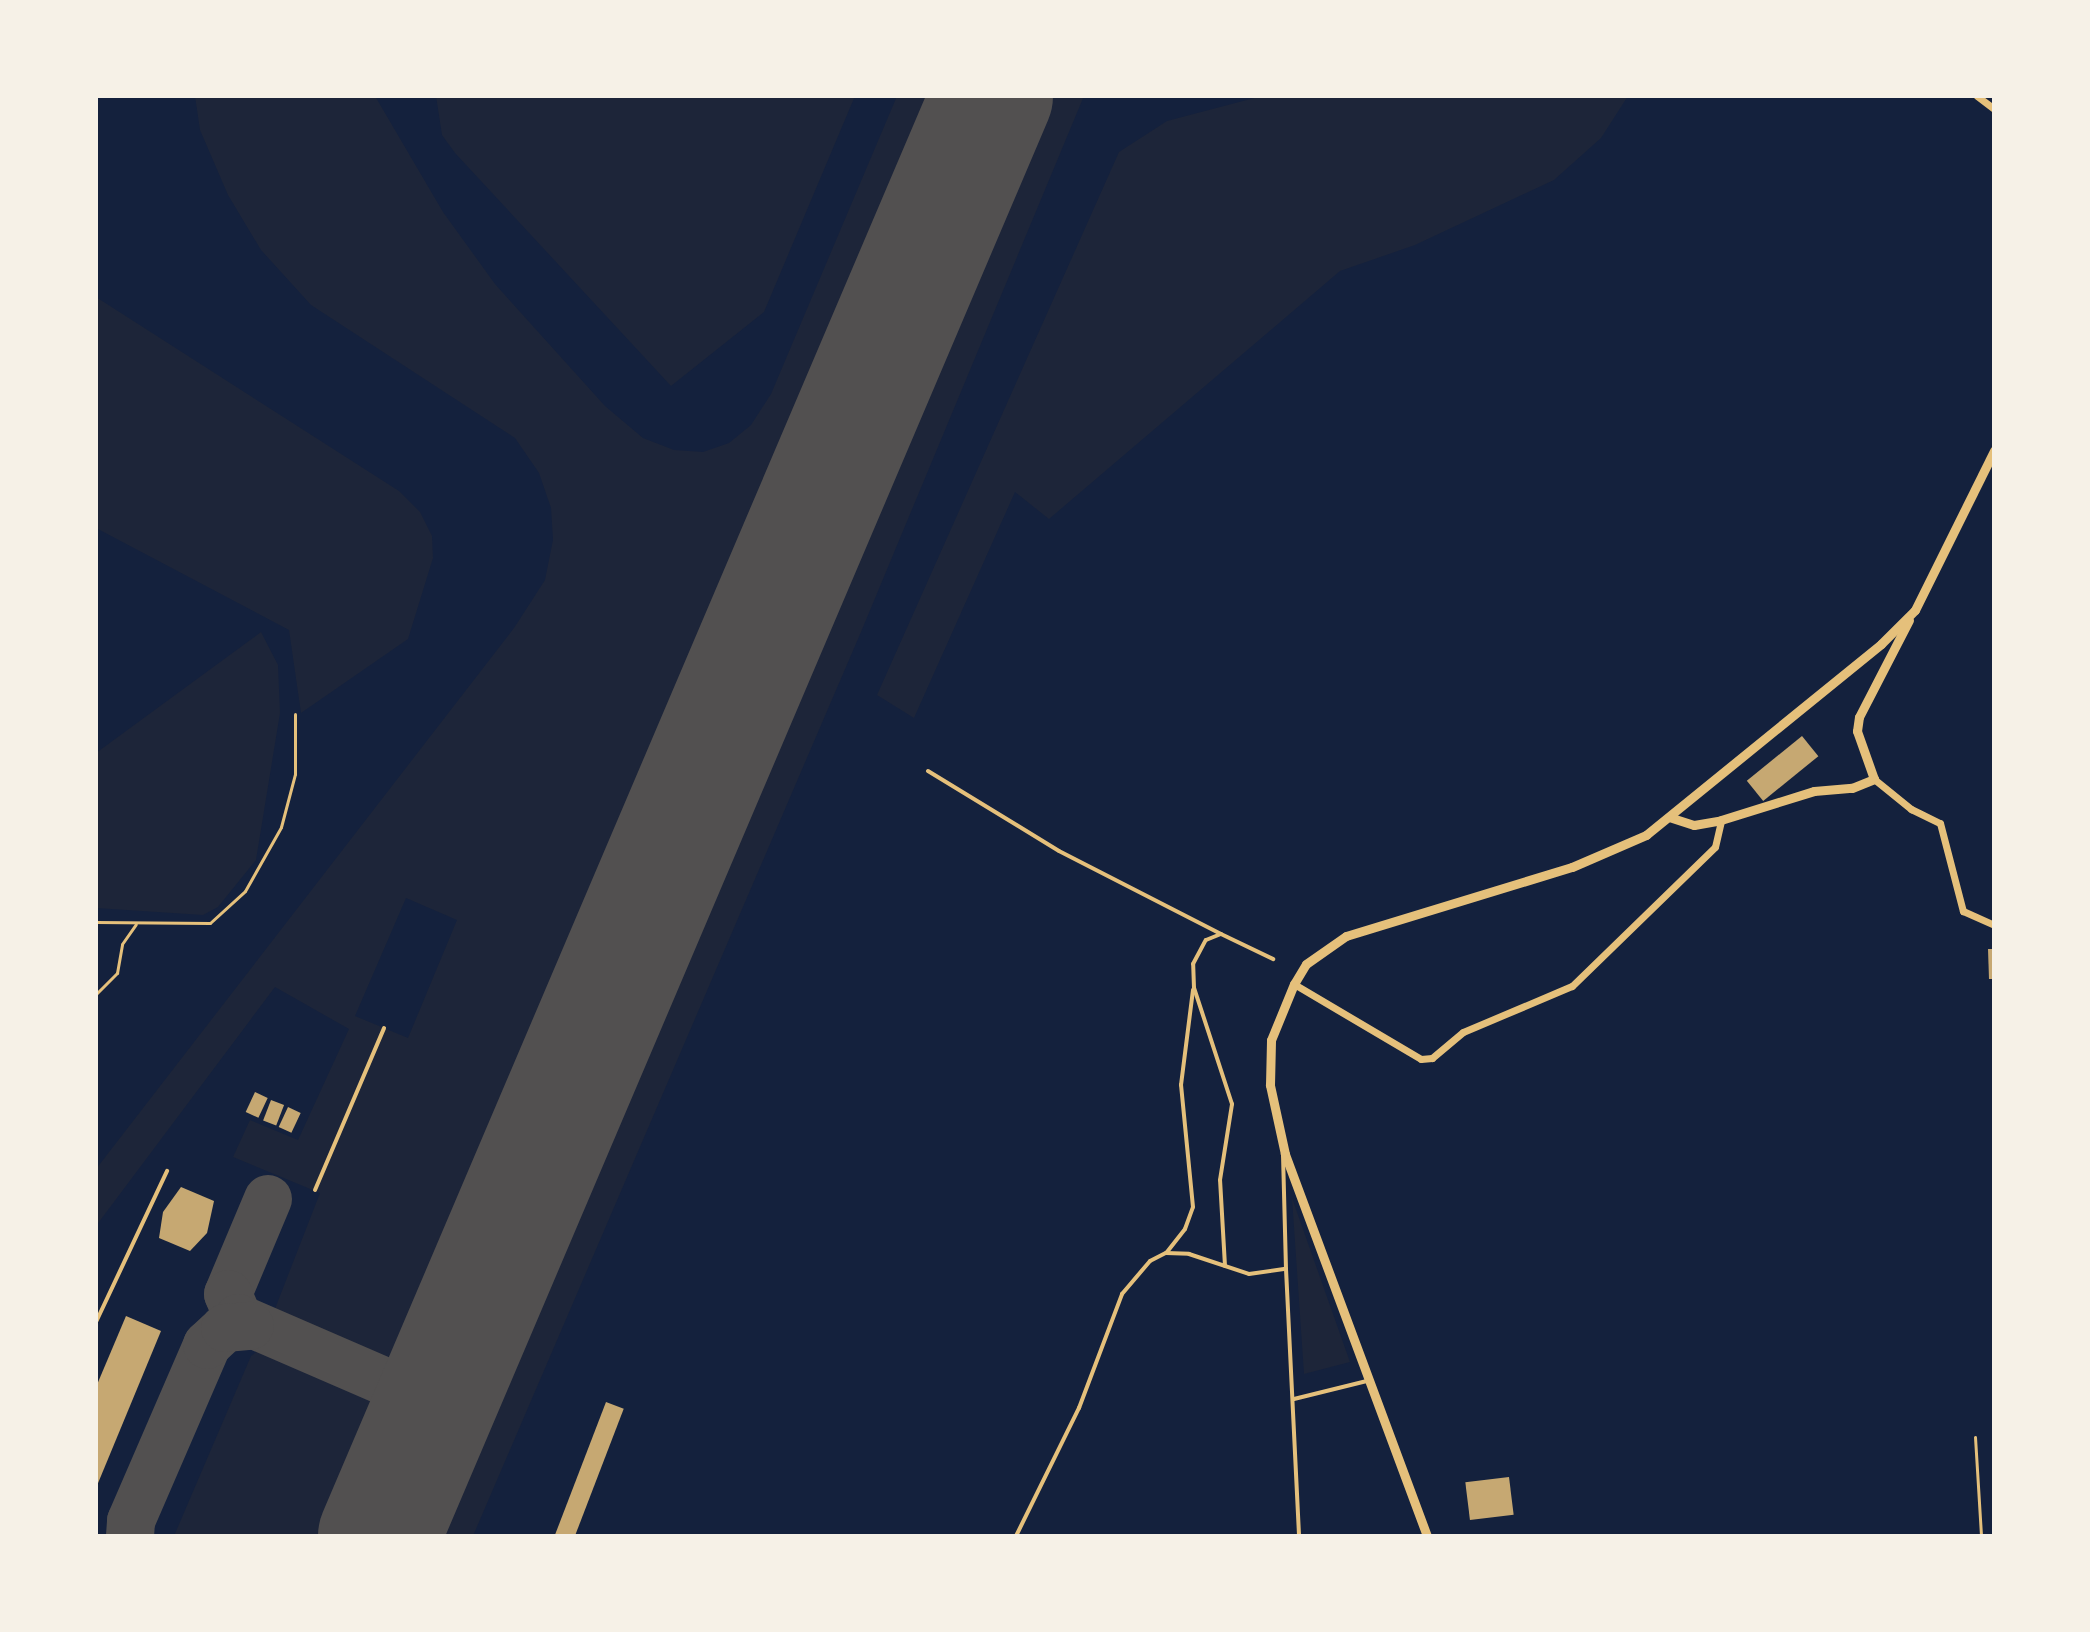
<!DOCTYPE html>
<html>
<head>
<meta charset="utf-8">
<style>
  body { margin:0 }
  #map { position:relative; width:2090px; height:1632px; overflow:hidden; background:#14213d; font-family:Signika,sans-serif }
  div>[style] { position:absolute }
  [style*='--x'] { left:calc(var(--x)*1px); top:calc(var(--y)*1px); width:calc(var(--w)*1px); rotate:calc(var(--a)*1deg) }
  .green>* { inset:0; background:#1d2539 }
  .taxiway>* { height:48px; margin:-24px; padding:0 24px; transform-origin:24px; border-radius:24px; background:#525050 }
  .runway>* { height:122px; margin:-61px; padding:0 61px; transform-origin:61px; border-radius:61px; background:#525050 }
  .building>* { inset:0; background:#c6a872; transform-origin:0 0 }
  .path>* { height:3px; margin:-1.5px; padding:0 1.5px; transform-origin:1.5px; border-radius:1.5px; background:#e5c07b }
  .service>* { height:4px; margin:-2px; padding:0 2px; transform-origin:2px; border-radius:2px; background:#e5c07b }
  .minor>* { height:7px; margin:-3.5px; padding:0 3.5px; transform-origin:3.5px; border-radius:3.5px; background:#e5c07b }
  .tertiary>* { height:9px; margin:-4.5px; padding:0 4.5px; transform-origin:4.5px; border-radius:4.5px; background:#e5c07b }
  span { translate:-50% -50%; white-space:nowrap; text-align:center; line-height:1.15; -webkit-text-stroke:6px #f6f1e7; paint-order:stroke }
  .frame { position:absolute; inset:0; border:98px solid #f6f1e7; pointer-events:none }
</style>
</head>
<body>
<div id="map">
  <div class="green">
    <i style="clip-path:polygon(evenodd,195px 96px,375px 96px,443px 212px,495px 284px,605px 406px,643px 438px,674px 450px,703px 452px,729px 443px,751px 425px,771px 394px,897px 96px,957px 96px,417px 1367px,409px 1374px,271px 1319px,320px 1193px,233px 1157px,250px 1120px,298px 1140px,349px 1029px,275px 987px,96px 1226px,96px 1169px,514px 628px,545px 580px,553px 540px,551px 508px,539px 473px,515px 438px,311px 305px,261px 250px,228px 195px,200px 130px,195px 96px,406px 898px,457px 920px,408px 1038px,355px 1016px,406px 898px)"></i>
    <i style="clip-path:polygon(436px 96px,855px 96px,764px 312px,671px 386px,455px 153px,442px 135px)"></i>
    <i style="clip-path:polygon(1028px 96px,1084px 96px,861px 632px,473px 1536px,411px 1536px)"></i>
    <i style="clip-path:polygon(1262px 96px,1628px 96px,1601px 138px,1554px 180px,1415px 245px,1340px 271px,1049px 519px,1015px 492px,914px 718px,877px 695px,1119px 152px,1167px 121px)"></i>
    <i style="clip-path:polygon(96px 297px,399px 491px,420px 512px,432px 536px,433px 558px,408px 639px,301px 713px,289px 630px,96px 528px)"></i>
    <i style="clip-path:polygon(261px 632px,278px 665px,280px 713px,256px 860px,218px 907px,203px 915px,96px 908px,96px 753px)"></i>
    <i style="clip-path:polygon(1292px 1198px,1350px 1362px,1304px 1374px)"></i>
    <i style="clip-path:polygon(264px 1346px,397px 1403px,398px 1411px,345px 1536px,174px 1536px,251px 1356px)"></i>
  </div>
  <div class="taxiway">
    <i style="--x:268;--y:1199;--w:103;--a:112.8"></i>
    <i style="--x:228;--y:1294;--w:26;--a:67"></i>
    <i style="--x:238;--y:1318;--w:192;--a:23.4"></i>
    <i style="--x:414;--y:1394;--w:17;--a:-3"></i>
    <i style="--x:431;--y:1393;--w:20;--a:-41"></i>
    <i style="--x:130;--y:1536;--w:15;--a:-86"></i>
    <i style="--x:131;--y:1521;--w:192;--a:-66.6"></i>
    <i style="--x:207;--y:1345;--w:25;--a:-43"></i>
    <i style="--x:225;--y:1328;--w:25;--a:-5"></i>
  </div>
  <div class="runway">
    <i style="--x:379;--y:1536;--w:1565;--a:-66.94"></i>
  </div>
  <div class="building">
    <i style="left:1802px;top:736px;width:26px;height:71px;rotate:51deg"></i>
    <i style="clip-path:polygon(1988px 949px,1994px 949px,1994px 979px,1989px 979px)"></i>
    <i style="left:255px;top:1092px;width:14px;height:22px;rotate:25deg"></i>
    <i style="left:271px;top:1100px;width:14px;height:22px;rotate:21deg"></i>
    <i style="left:288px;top:1107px;width:14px;height:22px;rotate:25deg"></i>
    <i style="clip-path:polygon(181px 1187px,214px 1201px,207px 1233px,190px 1251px,159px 1238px,163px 1212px)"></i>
    <i style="clip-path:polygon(126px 1316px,161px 1331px,96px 1488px,96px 1387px)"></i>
    <i style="left:606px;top:1402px;width:19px;height:146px;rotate:21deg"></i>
    <i style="left:1509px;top:1477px;width:38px;height:44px;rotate:83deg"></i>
  </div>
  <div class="path">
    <i style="--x:96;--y:922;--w:114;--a:0.5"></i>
    <i style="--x:210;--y:923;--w:47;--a:-42.4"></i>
    <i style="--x:245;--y:891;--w:73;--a:-60.6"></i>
    <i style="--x:281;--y:827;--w:55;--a:-75.2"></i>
    <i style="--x:295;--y:774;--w:60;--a:-90"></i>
    <i style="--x:96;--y:994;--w:30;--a:-45"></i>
    <i style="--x:117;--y:973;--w:29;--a:-80"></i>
    <i style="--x:122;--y:944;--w:24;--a:-55"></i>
    <i style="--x:1975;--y:1437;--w:99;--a:86.5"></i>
  </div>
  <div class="service">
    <i style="--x:928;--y:771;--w:153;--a:31.4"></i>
    <i style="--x:1059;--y:851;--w:182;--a:27.1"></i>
    <i style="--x:315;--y:1190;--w:176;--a:-66.9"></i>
    <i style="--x:1167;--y:1252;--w:29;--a:-52"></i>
    <i style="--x:1185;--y:1229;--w:23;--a:-70"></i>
    <i style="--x:1193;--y:1207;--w:123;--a:-95.6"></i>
    <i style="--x:1181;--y:1085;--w:96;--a:-82.8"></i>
    <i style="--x:1225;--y:1266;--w:86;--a:-93.3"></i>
    <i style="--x:1220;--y:1180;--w:77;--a:-81"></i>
    <i style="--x:1232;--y:1104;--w:122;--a:-108.1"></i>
    <i style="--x:1194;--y:988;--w:24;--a:-92"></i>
    <i style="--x:1193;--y:964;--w:27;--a:-62"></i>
    <i style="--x:1206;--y:940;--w:16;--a:-22"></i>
    <i style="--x:1221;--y:934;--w:58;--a:25.7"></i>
    <i style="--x:1286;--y:1269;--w:267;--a:87.2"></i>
    <i style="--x:96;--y:1322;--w:167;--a:-64.8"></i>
    <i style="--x:1294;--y:1399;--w:75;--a:-13.9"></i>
    <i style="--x:1016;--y:1536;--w:143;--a:-63.8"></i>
    <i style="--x:1079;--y:1408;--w:122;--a:-69.3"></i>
    <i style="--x:1122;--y:1294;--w:43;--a:-49.7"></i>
    <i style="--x:1150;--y:1261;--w:18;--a:-27"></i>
    <i style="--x:1166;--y:1253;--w:23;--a:2"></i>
    <i style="--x:1189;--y:1254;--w:63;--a:18.4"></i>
    <i style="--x:1249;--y:1274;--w:37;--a:-8"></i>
    <i style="--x:1286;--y:1269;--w:113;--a:-91.5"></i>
  </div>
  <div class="minor">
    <i style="--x:1977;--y:96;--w:21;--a:37"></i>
    <i style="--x:1874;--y:779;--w:48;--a:39"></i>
    <i style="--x:1911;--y:809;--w:32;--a:26"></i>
    <i style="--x:1940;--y:823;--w:91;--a:75.4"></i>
    <i style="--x:1963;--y:911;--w:34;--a:24"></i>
    <i style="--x:1294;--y:984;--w:147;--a:30.6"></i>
    <i style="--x:1421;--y:1059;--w:11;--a:-5"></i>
    <i style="--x:1432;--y:1058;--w:40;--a:-40"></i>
    <i style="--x:1463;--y:1032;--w:118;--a:-22.9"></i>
    <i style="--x:1572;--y:986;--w:199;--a:-44.2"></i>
    <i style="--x:1715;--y:847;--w:28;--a:-77"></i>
  </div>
  <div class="tertiary">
    <i style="--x:1669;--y:817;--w:26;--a:18"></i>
    <i style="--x:1694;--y:825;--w:27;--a:-10"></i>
    <i style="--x:1721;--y:820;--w:97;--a:-17.3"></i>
    <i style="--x:1814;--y:791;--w:38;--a:-5"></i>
    <i style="--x:1852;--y:788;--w:24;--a:-22"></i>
    <i style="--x:1874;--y:779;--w:51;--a:-109.5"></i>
    <i style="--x:1857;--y:731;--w:14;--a:-82"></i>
    <i style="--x:1859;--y:717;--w:109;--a:-62.7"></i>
    <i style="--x:1427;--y:1536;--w:408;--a:-110.4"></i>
    <i style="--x:1285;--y:1154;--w:71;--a:-102.3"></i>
    <i style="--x:1270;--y:1085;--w:45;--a:-88.7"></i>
    <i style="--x:1271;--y:1040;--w:61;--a:-67.7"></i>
    <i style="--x:1294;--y:984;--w:23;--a:-59"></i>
    <i style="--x:1306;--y:964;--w:49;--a:-35"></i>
    <i style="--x:1346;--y:936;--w:236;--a:-17"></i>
    <i style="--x:1572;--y:867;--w:81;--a:-23.4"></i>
    <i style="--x:1646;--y:835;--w:303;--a:-39.1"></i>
    <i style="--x:1881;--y:644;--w:48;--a:-45"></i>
    <i style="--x:1915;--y:610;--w:178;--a:-63.6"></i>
  </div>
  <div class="frame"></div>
</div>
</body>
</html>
